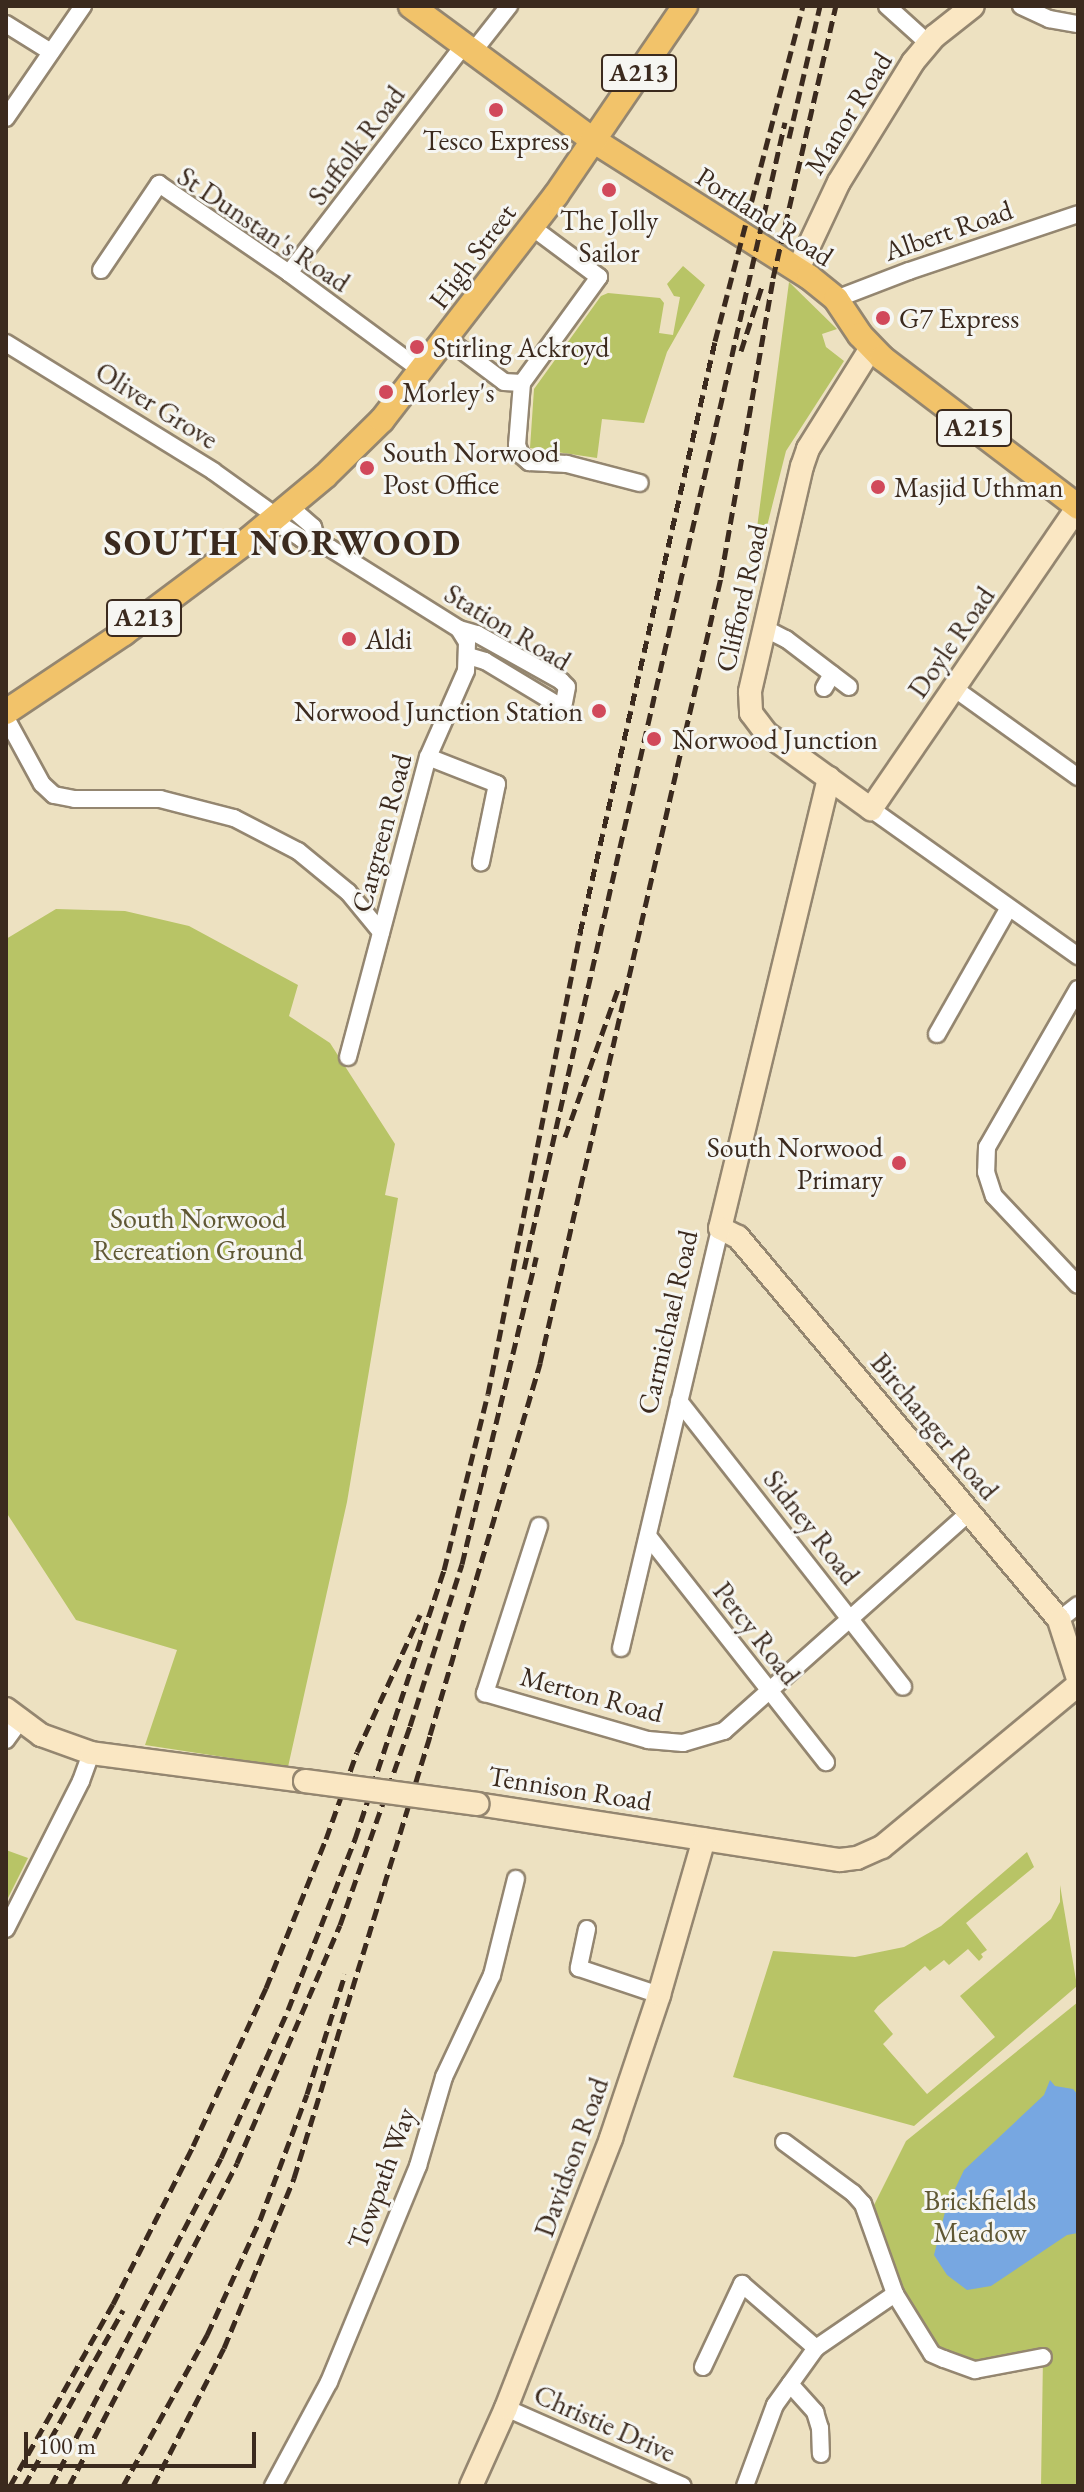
<!DOCTYPE html>
<html>
<head>
<meta charset="utf-8">
<style>
  body { margin:0 }
  #map { position:relative; width:1084px; height:2492px; overflow:hidden; background:#ede1c1; font-family:"EB Garamond",serif }
  div>[style] { position:absolute }
  [style*='--x'] { left:calc(var(--x)*1px); top:calc(var(--y)*1px); width:calc(var(--w)*1px); rotate:calc(var(--a)*1deg) }
  .green>* { inset:0; background:#b8c466 }
  .water>* { inset:0; background:#77a7e1 }
  .roads { filter:drop-shadow(2px 0 #948670) drop-shadow(-2px 0 #948670) drop-shadow(0 2px #948670) drop-shadow(0 -2px #948670) }
  .street>* { height:16px; margin:-8px; padding:0 8px; transform-origin:8px; border-radius:8px; background:#fff }
  .secondary>* { height:22px; margin:-11px; padding:0 11px; transform-origin:11px; border-radius:11px; background:#fae7c3 }
  .primary>* { height:24px; margin:-12px; padding:0 12px; transform-origin:12px; border-radius:12px; background:#f2c36a }
  .rail>* { height:5px; margin-top:-2.5px; transform-origin:0; background:repeating-linear-gradient(90deg,#3b2a1e 0 12px,transparent 0 18px) }
  .bridges { filter:drop-shadow(2px 0 #948670) drop-shadow(-2px 0 #948670) drop-shadow(0 2px #948670) drop-shadow(0 -2px #948670) }
  .secondary-bridge>* { height:22px; margin:-11px; padding:0 11px; transform-origin:11px; border-radius:11px; background:#fae7c3 }
  .dots>* { width:22px; height:22px; translate:-50% -50%; box-sizing:border-box; border:4px solid #f6f6f2; border-radius:50% }
  span { translate:-50% -50%; white-space:nowrap; text-align:center; line-height:1.15; -webkit-text-stroke:6px #f6f6f2; paint-order:stroke }
  .shield-label span { padding:2px 6px; background:#f6f6f2; border:2px solid; border-radius:6px; -webkit-text-stroke-width:0 }
  .shield-label { font-size:26px; color:#3b2a1e; font-weight:700 }
  .street-label { font-size:28px; color:#3b2a1e }
  .poi-label { font-size:28px; color:#3b2a1e }
  .left { translate:0 -50%; text-align:left }
  .right { translate:-100% -50%; text-align:right }
  .park-label { font-size:28px; color:#605834 }
  .district-label { font-size:36px; color:#3b2a1e; font-weight:700; letter-spacing:2px }
  .frame { position:absolute; inset:0; border:8px solid #3b2a1e; pointer-events:none }
  .scale { position:absolute; left:24px; top:2432px; width:232px; height:36px; box-sizing:border-box; border:4px solid #3b2a1e; border-top:0; padding-left:10px; font-size:24px; line-height:28px; white-space:nowrap; color:#3b2a1e; -webkit-text-stroke:6px #f6f6f2; paint-order:stroke }
</style>
</head>
<body>
<div id="map">
  <div class="green">
    <i style="clip-path:polygon(683px 266px,705px 285px,667px 352px,644px 423px,602px 419px,597px 458px,530px 448px,534px 389px,601px 296px,608px 293px,660px 298px,664px 303px,659px 333px,673px 335px,680px 297px,674px 296px,667px 284px)"></i>
    <i style="clip-path:polygon(789px 282px,837px 329px,822px 334px,826px 347px,844px 361px,786px 451px,762px 546px,754px 551px)"></i>
    <i style="clip-path:polygon(56px 909px,125px 911px,189px 926px,298px 985px,289px 1016px,330px 1043px,395px 1144px,385px 1195px,398px 1198px,347px 1502px,288px 1767px,145px 1745px,177px 1650px,76px 1620px,6px 1512px,6px 939px)"></i>
    <i style="clip-path:polygon(6px 1850px,28px 1858px,6px 1902px)"></i>
    <i style="clip-path:polygon(1027px 1852px,1034px 1867px,966px 1923px,987px 1950px,981px 1954px,983px 1957px,979px 1961px,968px 1949px,949px 1965px,944px 1960px,930px 1971px,925px 1966px,878px 2006px,874px 2011px,893px 2034px,883px 2044px,927px 2094px,995px 2037px,960px 1996px,1051px 1919px,1060px 1902px,1060px 1885px,1077px 1986px,914px 2126px,733px 2077px,773px 1951px,855px 1957px,904px 1947px,941px 1926px)"></i>
    <i style="clip-path:polygon(1078px 2002px,1078px 2486px,1041px 2486px,1043px 2357px,976px 2367px,928px 2360px,872px 2209px,906px 2141px)"></i>
  </div>
  <div class="water">
    <i style="clip-path:polygon(1050px 2080px,1055px 2086px,1073px 2089px,1078px 2095px,1078px 2233px,1067px 2235px,991px 2286px,967px 2290px,947px 2275px,934px 2255px,946px 2208px,964px 2170px,1044px 2095px)"></i>
  </div>
  <div class="roads">
    <div class="street">
      <i style="--x:887;--y:6;--w:55;--a:42.1"></i>
      <i style="--x:1021;--y:6;--w:31;--a:25"></i>
      <i style="--x:1049;--y:19;--w:29;--a:10"></i>
      <i style="--x:6;--y:24;--w:53;--a:31.9"></i>
      <i style="--x:472;--y:53;--w:60;--a:-51.8"></i>
      <i style="--x:6;--y:118;--w:136;--a:-55.5"></i>
      <i style="--x:101;--y:270;--w:104;--a:-56"></i>
      <i style="--x:159;--y:184;--w:158;--a:34.4"></i>
      <i style="--x:289;--y:273;--w:165;--a:36.4"></i>
      <i style="--x:289;--y:273;--w:286;--a:-52.5"></i>
      <i style="--x:836;--y:299;--w:78;--a:-21"></i>
      <i style="--x:909;--y:271;--w:178;--a:-18.6"></i>
      <i style="--x:447;--y:339;--w:71;--a:37"></i>
      <i style="--x:504;--y:382;--w:18;--a:3"></i>
      <i style="--x:6;--y:343;--w:243;--a:31.7"></i>
      <i style="--x:213;--y:471;--w:79;--a:35.7"></i>
      <i style="--x:522;--y:383;--w:131;--a:-54"></i>
      <i style="--x:599;--y:277;--w:84;--a:-143.3"></i>
      <i style="--x:522;--y:383;--w:62;--a:94.6"></i>
      <i style="--x:517;--y:445;--w:11;--a:68"></i>
      <i style="--x:521;--y:455;--w:11;--a:41"></i>
      <i style="--x:529;--y:462;--w:38;--a:3"></i>
      <i style="--x:567;--y:464;--w:75;--a:14.6"></i>
      <i style="--x:289;--y:506;--w:32;--a:41"></i>
      <i style="--x:313;--y:527;--w:15;--a:74"></i>
      <i style="--x:273;--y:520;--w:35;--a:33"></i>
      <i style="--x:302;--y:539;--w:29;--a:18"></i>
      <i style="--x:330;--y:548;--w:152;--a:32.1"></i>
      <i style="--x:459;--y:629;--w:19;--a:16"></i>
      <i style="--x:477;--y:634;--w:96;--a:29.2"></i>
      <i style="--x:561;--y:681;--w:8;--a:45"></i>
      <i style="--x:567;--y:687;--w:21;--a:101"></i>
      <i style="--x:563;--y:708;--w:91;--a:-148.9"></i>
      <i style="--x:485;--y:661;--w:17;--a:-163"></i>
      <i style="--x:764;--y:628;--w:25;--a:27"></i>
      <i style="--x:786;--y:639;--w:79;--a:37.3"></i>
      <i style="--x:824;--y:688;--w:16;--a:-60"></i>
      <i style="--x:955;--y:689;--w:151;--a:35.6"></i>
      <i style="--x:6;--y:718;--w:75;--a:61.4"></i>
      <i style="--x:42;--y:784;--w:16;--a:43"></i>
      <i style="--x:54;--y:795;--w:21;--a:11"></i>
      <i style="--x:75;--y:799;--w:85;--a:0"></i>
      <i style="--x:160;--y:799;--w:76;--a:14.4"></i>
      <i style="--x:234;--y:818;--w:72;--a:27.3"></i>
      <i style="--x:298;--y:851;--w:65;--a:39.4"></i>
      <i style="--x:348;--y:892;--w:52;--a:50.5"></i>
      <i style="--x:428;--y:757;--w:74;--a:21.4"></i>
      <i style="--x:497;--y:784;--w:80;--a:101.6"></i>
      <i style="--x:871;--y:809;--w:254;--a:35.4"></i>
      <i style="--x:1078;--y:989;--w:182;--a:119.9"></i>
      <i style="--x:987;--y:1147;--w:25;--a:92"></i>
      <i style="--x:986;--y:1172;--w:25;--a:72"></i>
      <i style="--x:994;--y:1196;--w:122;--a:46.7"></i>
      <i style="--x:937;--y:1034;--w:144;--a:-60.4"></i>
      <i style="--x:348;--y:1057;--w:310;--a:-75.1"></i>
      <i style="--x:428;--y:757;--w:94;--a:-66.2"></i>
      <i style="--x:466;--y:671;--w:29;--a:-88"></i>
      <i style="--x:467;--y:642;--w:15;--a:-122"></i>
      <i style="--x:679;--y:1401;--w:363;--a:51.9"></i>
      <i style="--x:539;--y:1526;--w:176;--a:107.9"></i>
      <i style="--x:485;--y:1693;--w:170;--a:16.1"></i>
      <i style="--x:648;--y:1740;--w:35;--a:5"></i>
      <i style="--x:683;--y:1743;--w:43;--a:-16.3"></i>
      <i style="--x:724;--y:1731;--w:328;--a:-41.7"></i>
      <i style="--x:648;--y:1536;--w:288;--a:51.8"></i>
      <i style="--x:1059;--y:1620;--w:24;--a:-38"></i>
      <i style="--x:621;--y:1648;--w:432;--a:-76.7"></i>
      <i style="--x:6;--y:1740;--w:24;--a:-54"></i>
      <i style="--x:6;--y:1929;--w:166;--a:-63.1"></i>
      <i style="--x:81;--y:1781;--w:30;--a:-70"></i>
      <i style="--x:587;--y:1929;--w:40;--a:102"></i>
      <i style="--x:579;--y:1968;--w:84;--a:18.6"></i>
      <i style="--x:784;--y:2142;--w:86;--a:36.5"></i>
      <i style="--x:853;--y:2193;--w:15;--a:48"></i>
      <i style="--x:863;--y:2204;--w:96;--a:70.4"></i>
      <i style="--x:703;--y:2367;--w:92;--a:-64.8"></i>
      <i style="--x:742;--y:2284;--w:98;--a:40.9"></i>
      <i style="--x:790;--y:2384;--w:38;--a:48"></i>
      <i style="--x:815;--y:2412;--w:17;--a:73"></i>
      <i style="--x:820;--y:2428;--w:26;--a:88"></i>
      <i style="--x:506;--y:2408;--w:193;--a:23.8"></i>
      <i style="--x:273;--y:2486;--w:118;--a:-61.7"></i>
      <i style="--x:329;--y:2382;--w:234;--a:-67.6"></i>
      <i style="--x:418;--y:2166;--w:93;--a:-73.7"></i>
      <i style="--x:444;--y:2077;--w:113;--a:-64.8"></i>
      <i style="--x:492;--y:1975;--w:99;--a:-76"></i>
      <i style="--x:745;--y:2486;--w:86;--a:-69.7"></i>
      <i style="--x:775;--y:2405;--w:70;--a:-54.3"></i>
      <i style="--x:816;--y:2348;--w:96;--a:-34.4"></i>
      <i style="--x:895;--y:2294;--w:70;--a:58.3"></i>
      <i style="--x:932;--y:2354;--w:13;--a:23"></i>
      <i style="--x:944;--y:2359;--w:33;--a:20"></i>
      <i style="--x:975;--y:2370;--w:69;--a:-10.8"></i>
    </div>
    <div class="secondary">
      <i style="--x:798;--y:269;--w:96;--a:-64.8"></i>
      <i style="--x:839;--y:182;--w:141;--a:-58.3"></i>
      <i style="--x:913;--y:62;--w:34;--a:-50"></i>
      <i style="--x:935;--y:36;--w:48;--a:-38.3"></i>
      <i style="--x:871;--y:348;--w:119;--a:122"></i>
      <i style="--x:808;--y:449;--w:18;--a:109"></i>
      <i style="--x:802;--y:466;--w:232;--a:103"></i>
      <i style="--x:750;--y:692;--w:21;--a:87"></i>
      <i style="--x:751;--y:713;--w:25;--a:53"></i>
      <i style="--x:766;--y:733;--w:130;--a:35.9"></i>
      <i style="--x:871;--y:809;--w:366;--a:-55.6"></i>
      <i style="--x:829;--y:778;--w:463;--a:103.6"></i>
      <i style="--x:720;--y:1228;--w:20;--a:27"></i>
      <i style="--x:738;--y:1237;--w:500;--a:50"></i>
      <i style="--x:1059;--y:1620;--w:62;--a:72.1"></i>
      <i style="--x:6;--y:1709;--w:44;--a:36.6"></i>
      <i style="--x:41;--y:1735;--w:53;--a:19.8"></i>
      <i style="--x:91;--y:1753;--w:216;--a:7.5"></i>
      <i style="--x:477;--y:1804;--w:367;--a:8.8"></i>
      <i style="--x:840;--y:1860;--w:17;--a:-7"></i>
      <i style="--x:857;--y:1858;--w:27;--a:-24"></i>
      <i style="--x:882;--y:1847;--w:254;--a:-39.6"></i>
      <i style="--x:471;--y:2486;--w:85;--a:-65.8"></i>
      <i style="--x:506;--y:2408;--w:290;--a:-68.7"></i>
      <i style="--x:611;--y:2138;--w:151;--a:-71.4"></i>
      <i style="--x:659;--y:1995;--w:162;--a:-73.9"></i>
    </div>
    <div class="primary">
      <i style="--x:411;--y:6;--w:226;--a:36.4"></i>
      <i style="--x:593;--y:140;--w:256;--a:32.4"></i>
      <i style="--x:809;--y:277;--w:35;--a:39"></i>
      <i style="--x:836;--y:299;--w:43;--a:56.3"></i>
      <i style="--x:860;--y:335;--w:32;--a:46"></i>
      <i style="--x:882;--y:358;--w:246;--a:37.2"></i>
      <i style="--x:6;--y:712;--w:142;--a:-33.8"></i>
      <i style="--x:124;--y:633;--w:154;--a:-36.8"></i>
      <i style="--x:247;--y:541;--w:102;--a:-39.8"></i>
      <i style="--x:325;--y:476;--w:80;--a:-44.5"></i>
      <i style="--x:382;--y:420;--w:284;--a:-52.3"></i>
      <i style="--x:556;--y:195;--w:229;--a:-55.7"></i>
    </div>
  </div>
  <div class="rail">
    <i style="--x:789;--y:138;--w:136;--a:-76.8"></i>
    <i style="--x:741;--y:351;--w:71;--a:-72.1"></i>
    <i style="--x:565;--y:1137;--w:160;--a:-70.3"></i>
    <i style="--x:524;--y:1269;--w:1176;--a:-77.18"></i>
    <i style="--x:10;--y:2486;--w:209;--a:-60.5"></i>
    <i style="--x:113;--y:2304;--w:177;--a:-63.1"></i>
    <i style="--x:193;--y:2146;--w:174;--a:-65.2"></i>
    <i style="--x:266;--y:1988;--w:161;--a:-68.1"></i>
    <i style="--x:326;--y:1839;--w:92;--a:-70.4"></i>
    <i style="--x:357;--y:1752;--w:151;--a:-65.3"></i>
    <i style="--x:24;--y:2486;--w:202;--a:-60.6"></i>
    <i style="--x:51;--y:2486;--w:369;--a:-62.6"></i>
    <i style="--x:221;--y:2158;--w:162;--a:-65.6"></i>
    <i style="--x:288;--y:2010;--w:184;--a:-68.6"></i>
    <i style="--x:355;--y:1839;--w:283;--a:-71.7"></i>
    <i style="--x:444;--y:1570;--w:181;--a:-76"></i>
    <i style="--x:488;--y:1394;--w:470;--a:-78.7"></i>
    <i style="--x:580;--y:933;--w:607;--a:-77.15"></i>
    <i style="--x:715;--y:341;--w:346;--a:-75.3"></i>
    <i style="--x:69;--y:2486;--w:364;--a:-62.5"></i>
    <i style="--x:237;--y:2163;--w:259;--a:-66.6"></i>
    <i style="--x:340;--y:1925;--w:211;--a:-70.6"></i>
    <i style="--x:410;--y:1726;--w:170;--a:-72.2"></i>
    <i style="--x:462;--y:1564;--w:316;--a:-76.4"></i>
    <i style="--x:123;--y:2486;--w:173;--a:-60.9"></i>
    <i style="--x:207;--y:2335;--w:127;--a:-65.3"></i>
    <i style="--x:260;--y:2220;--w:134;--a:-69.5"></i>
    <i style="--x:307;--y:2094;--w:126;--a:-72.4"></i>
    <i style="--x:153;--y:2486;--w:155;--a:-62.8"></i>
    <i style="--x:224;--y:2348;--w:184;--a:-67.6"></i>
    <i style="--x:294;--y:2178;--w:463;--a:-72.9"></i>
    <i style="--x:430;--y:1735;--w:388;--a:-73.5"></i>
    <i style="--x:540;--y:1363;--w:807;--a:-77.03"></i>
    <i style="--x:721;--y:577;--w:303;--a:-80.1"></i>
    <i style="--x:773;--y:278;--w:279;--a:-77"></i>
  </div>
  <div class="bridges">
    <div class="secondary-bridge">
      <i style="--x:305;--y:1781;--w:174;--a:7.6"></i>
    </div>
  </div>
  <div class="dots">
    <i style="left:496px;top:110px;background:#d1495b"></i>
    <i style="left:609px;top:190px;background:#d1495b"></i>
    <i style="left:883px;top:318px;background:#d1495b"></i>
    <i style="left:417px;top:347px;background:#d1495b"></i>
    <i style="left:386px;top:392px;background:#d1495b"></i>
    <i style="left:367px;top:468px;background:#d1495b"></i>
    <i style="left:878px;top:487px;background:#d1495b"></i>
    <i style="left:349px;top:639px;background:#d1495b"></i>
    <i style="left:599px;top:711px;background:#d1495b"></i>
    <i style="left:654px;top:739px;background:#d1495b"></i>
    <i style="left:899px;top:1163px;background:#d1495b"></i>
  </div>
  <div class="shield-label">
    <span style="left:639px;top:73px">A213</span>
    <span style="left:974px;top:428px">A215</span>
    <span style="left:144px;top:618px">A213</span>
  </div>
  <div class="street-label">
    <span style="left:848px;top:113px;rotate:-58deg">Manor Road</span>
    <span style="left:356px;top:145px;rotate:-53deg">Suffolk Road</span>
    <span style="left:765px;top:216px;rotate:33deg">Portland Road</span>
    <span style="left:264px;top:229px;rotate:34deg">St Dunstan's Road</span>
    <span style="left:948px;top:230px;rotate:-19deg">Albert Road</span>
    <span style="left:472px;top:256px;rotate:-53deg">High Street</span>
    <span style="left:157px;top:405px;rotate:32deg">Oliver Grove</span>
    <span style="left:741px;top:598px;rotate:-77deg">Clifford Road</span>
    <span style="left:508px;top:627px;rotate:31deg">Station Road</span>
    <span style="left:951px;top:642px;rotate:-55deg">Doyle Road</span>
    <span style="left:381px;top:833px;rotate:-75deg">Cargreen Road</span>
    <span style="left:667px;top:1322px;rotate:-77deg">Carmichael Road</span>
    <span style="left:935px;top:1426px;rotate:50deg">Birchanger Road</span>
    <span style="left:812px;top:1527px;rotate:52deg">Sidney Road</span>
    <span style="left:757px;top:1633px;rotate:52deg">Percy Road</span>
    <span style="left:592px;top:1694px;rotate:15deg">Merton Road</span>
    <span style="left:570px;top:1788px;rotate:9deg">Tennison Road</span>
    <span style="left:571px;top:2157px;rotate:-70deg">Davidson Road</span>
    <span style="left:381px;top:2178px;rotate:-70deg">Towpath Way</span>
    <span style="left:605px;top:2423px;rotate:24deg">Christie Drive</span>
  </div>
  <div class="poi-label">
    <span style="left:496px;top:140px">Tesco Express</span>
    <span style="left:609px;top:236px">The Jolly<br>Sailor</span>
    <span class="left" style="left:899px;top:318px">G7 Express</span>
    <span class="left" style="left:433px;top:347px">Stirling Ackroyd</span>
    <span class="left" style="left:402px;top:392px">Morley's</span>
    <span class="left" style="left:383px;top:468px">South Norwood<br>Post Office</span>
    <span class="left" style="left:894px;top:487px">Masjid Uthman</span>
    <span class="left" style="left:365px;top:639px">Aldi</span>
    <span class="right" style="left:583px;top:711px">Norwood Junction Station</span>
    <span class="left" style="left:672px;top:739px">Norwood Junction</span>
    <span class="right" style="left:883px;top:1163px">South Norwood<br>Primary</span>
  </div>
  <div class="park-label">
    <span style="left:198px;top:1234px">South Norwood<br>Recreation Ground</span>
    <span style="left:980px;top:2216px">Brickfields<br>Meadow</span>
  </div>
  <div class="district-label">
    <span style="left:283px;top:543px">SOUTH NORWOOD</span>
  </div>
  <div class="frame"></div>
  <div class="scale">100 m</div>
</div>
</body>
</html>
